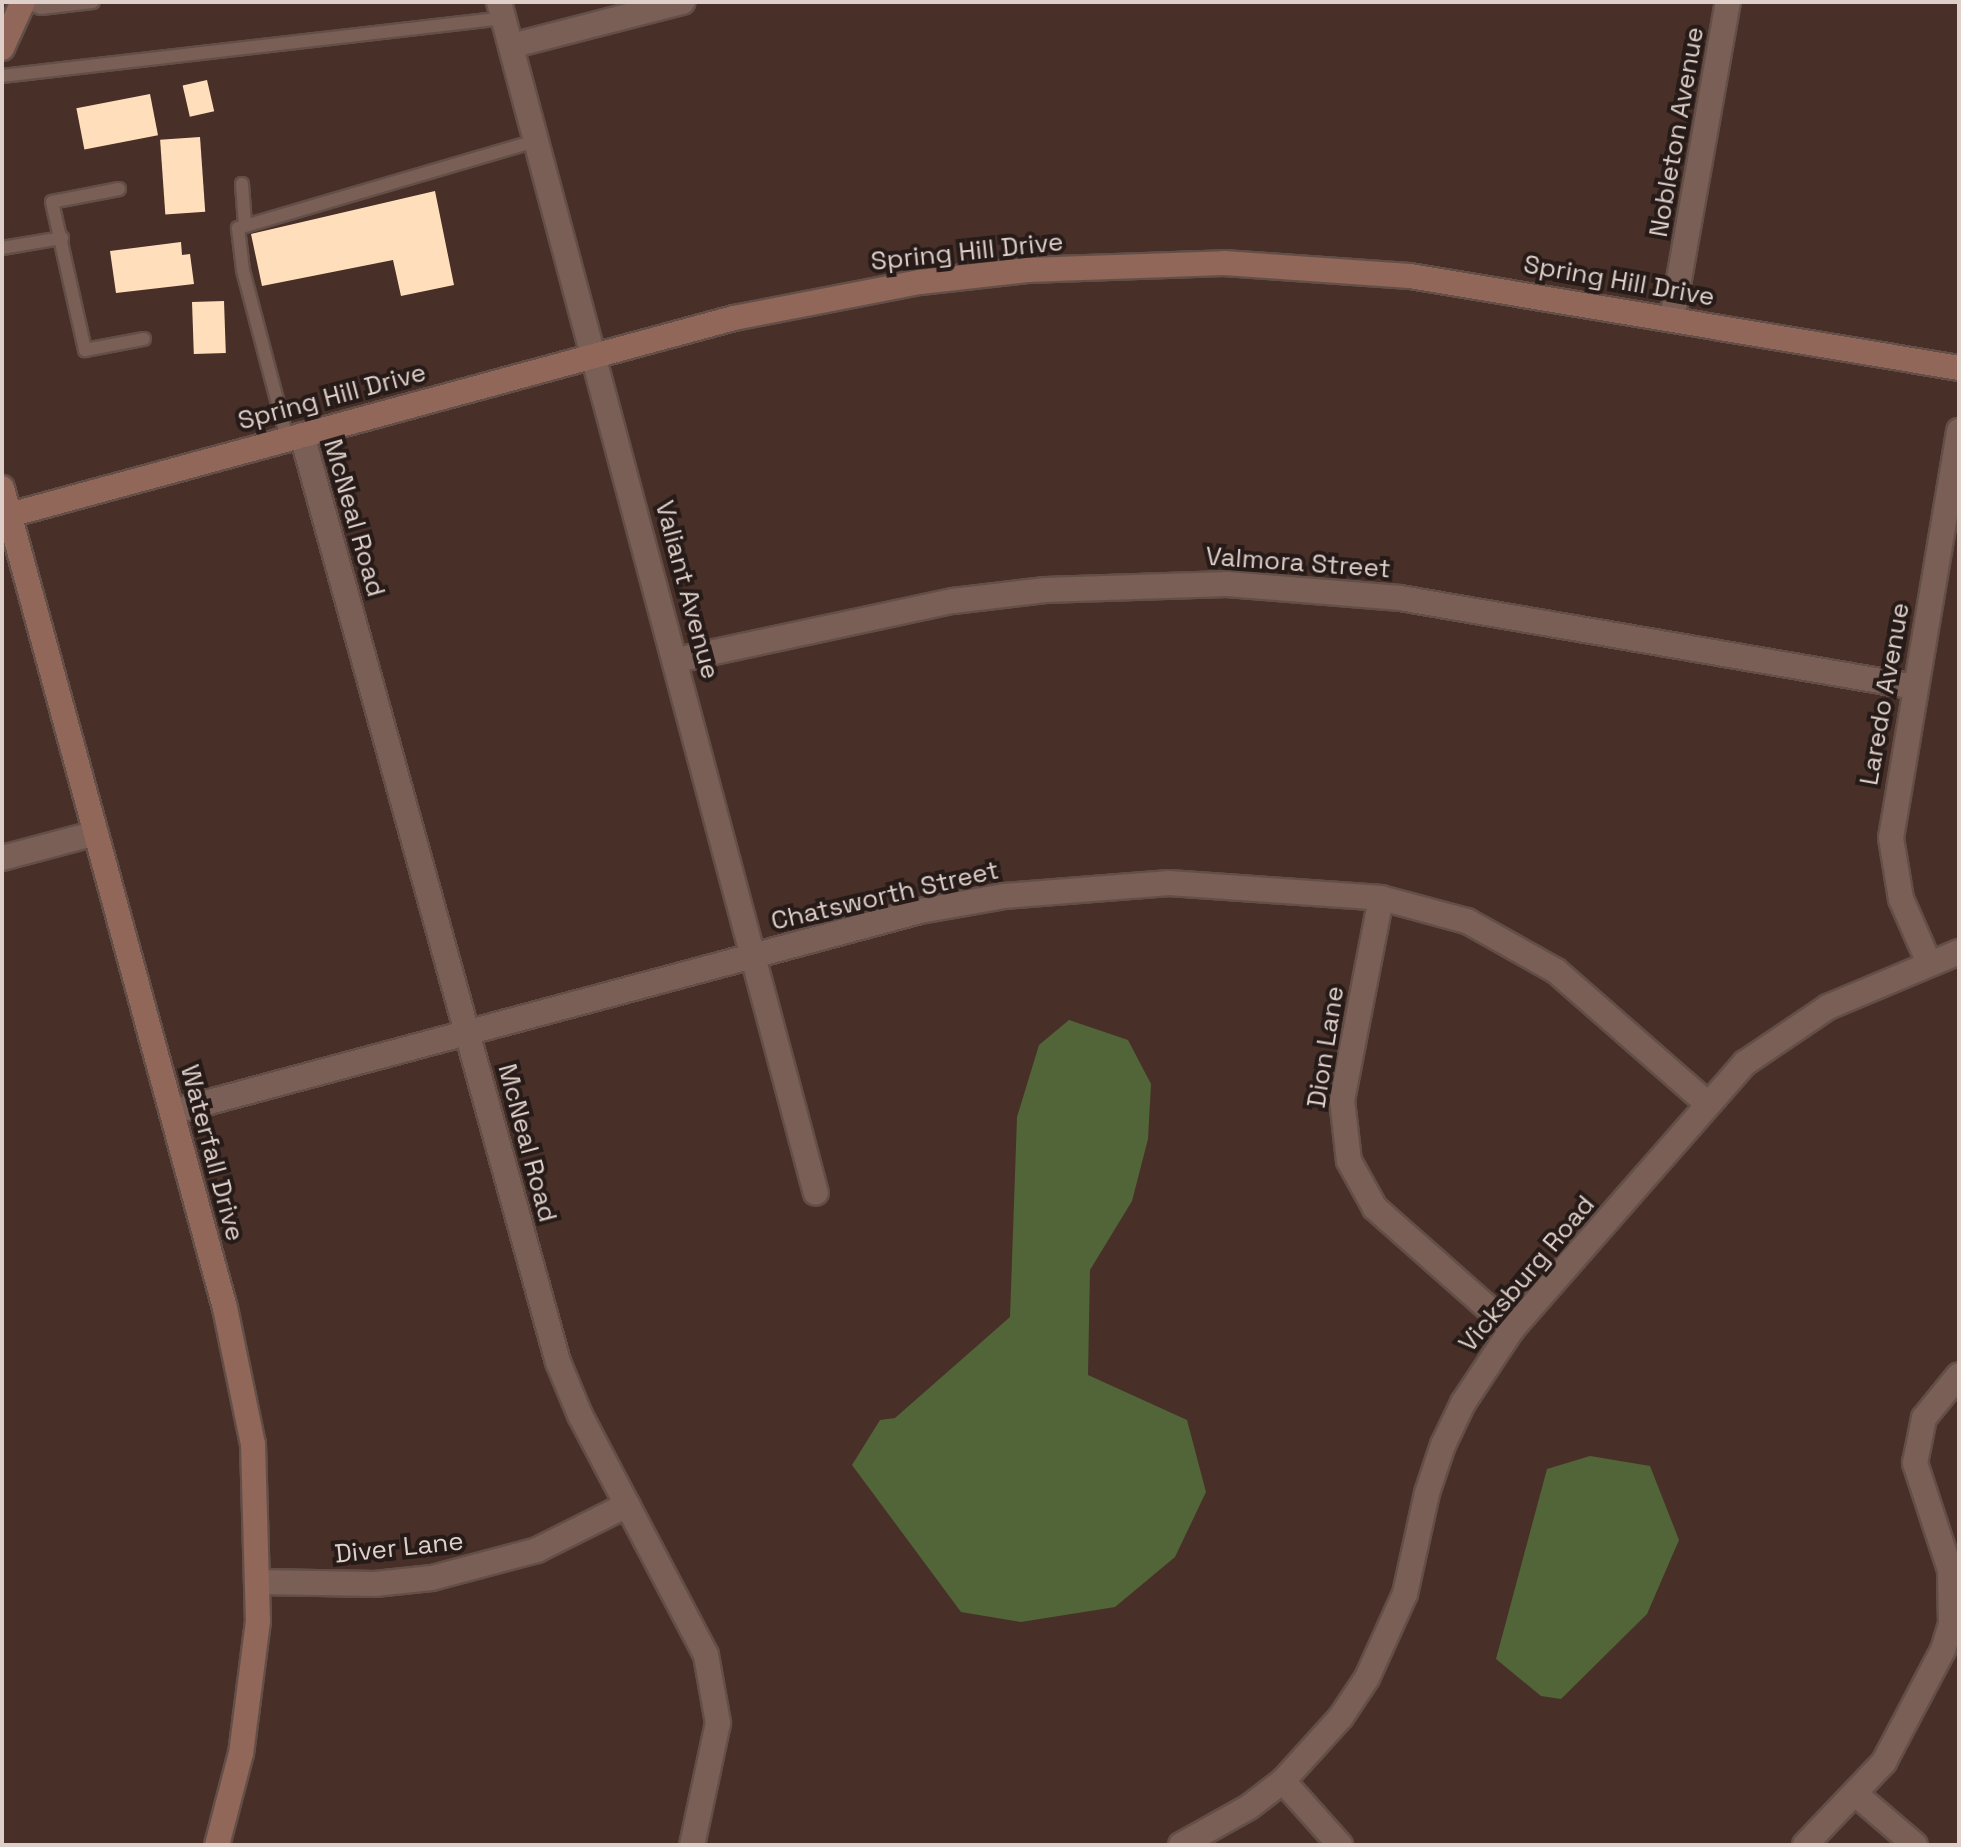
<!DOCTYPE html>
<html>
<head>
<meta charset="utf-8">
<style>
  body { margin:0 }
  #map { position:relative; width:1961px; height:1847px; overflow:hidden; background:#483028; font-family:"Space Grotesk",sans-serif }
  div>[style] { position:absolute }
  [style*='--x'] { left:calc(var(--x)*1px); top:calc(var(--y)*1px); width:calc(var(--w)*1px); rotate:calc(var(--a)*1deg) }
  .green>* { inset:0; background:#516538 }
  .building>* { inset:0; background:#ffdfbb; transform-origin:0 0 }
  .roads { filter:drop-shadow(2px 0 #634f48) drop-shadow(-2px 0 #634f48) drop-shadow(0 2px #634f48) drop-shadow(0 -2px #634f48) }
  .lane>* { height:12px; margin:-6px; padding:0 6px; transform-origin:6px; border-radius:6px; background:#7a5f56 }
  .street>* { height:24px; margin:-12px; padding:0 12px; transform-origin:12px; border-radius:12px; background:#7a5f56 }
  .secondary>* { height:24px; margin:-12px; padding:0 12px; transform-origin:12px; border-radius:12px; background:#906758 }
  span { translate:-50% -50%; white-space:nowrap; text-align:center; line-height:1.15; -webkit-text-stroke:8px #261b18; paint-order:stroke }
  .street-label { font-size:26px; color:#decfc9 }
  .frame { position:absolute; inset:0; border:4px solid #decfc9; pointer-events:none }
</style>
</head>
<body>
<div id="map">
  <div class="green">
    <i style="clip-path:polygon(1069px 1020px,1128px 1040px,1151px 1084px,1148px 1139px,1132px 1201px,1090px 1270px,1088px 1375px,1187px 1420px,1206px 1492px,1175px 1557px,1115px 1607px,1021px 1622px,961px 1612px,852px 1465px,880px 1420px,895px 1418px,1010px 1317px,1017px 1117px,1039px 1045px)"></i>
    <i style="clip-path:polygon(1590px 1456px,1650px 1466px,1679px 1540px,1647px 1614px,1561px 1699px,1541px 1696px,1496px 1659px,1547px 1469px)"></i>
  </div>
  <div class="building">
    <i style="left:207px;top:80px;width:32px;height:25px;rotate:77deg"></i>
    <i style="left:150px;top:94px;width:42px;height:75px;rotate:79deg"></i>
    <i style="left:200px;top:137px;width:75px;height:40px;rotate:86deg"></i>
    <i style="clip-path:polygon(435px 191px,454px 285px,401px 296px,393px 260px,262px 286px,251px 234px)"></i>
    <i style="clip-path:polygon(181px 242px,182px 255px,190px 254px,194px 284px,116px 293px,110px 251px)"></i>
    <i style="left:224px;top:301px;width:52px;height:32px;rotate:88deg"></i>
  </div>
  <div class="roads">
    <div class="lane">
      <i style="--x:25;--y:2;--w:17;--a:21"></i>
      <i style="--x:41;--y:8;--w:52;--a:-6.6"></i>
      <i style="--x:2;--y:76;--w:505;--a:-6.59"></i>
      <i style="--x:242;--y:184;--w:41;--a:85.8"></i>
      <i style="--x:119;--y:189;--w:68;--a:169"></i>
      <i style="--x:52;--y:202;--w:152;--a:77.4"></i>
      <i style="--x:85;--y:350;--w:60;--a:-10.6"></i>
      <i style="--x:2;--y:248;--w:61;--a:-9.5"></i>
      <i style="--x:287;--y:438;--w:174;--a:-104.7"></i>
      <i style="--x:243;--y:270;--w:42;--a:-96.8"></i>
      <i style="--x:238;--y:228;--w:310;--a:-16.3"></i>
    </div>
    <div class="street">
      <i style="--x:499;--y:2;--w:1232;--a:75.1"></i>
      <i style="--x:511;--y:46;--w:177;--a:-14.4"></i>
      <i style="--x:1672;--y:319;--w:322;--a:-80"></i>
      <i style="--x:302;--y:435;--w:962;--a:74.56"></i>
      <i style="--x:558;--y:1362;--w:57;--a:67.5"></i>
      <i style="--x:580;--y:1415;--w:271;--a:62.3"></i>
      <i style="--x:706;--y:1655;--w:69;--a:80"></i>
      <i style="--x:718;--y:1723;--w:125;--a:102"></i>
      <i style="--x:677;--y:660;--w:282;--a:-12.1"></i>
      <i style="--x:953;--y:601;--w:93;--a:-6.8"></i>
      <i style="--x:1045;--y:590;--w:182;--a:-1.9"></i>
      <i style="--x:1227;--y:584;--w:174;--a:4.6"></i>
      <i style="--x:1400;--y:598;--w:523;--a:9.8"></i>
      <i style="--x:2;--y:858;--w:97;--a:-14.9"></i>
      <i style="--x:1381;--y:898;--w:206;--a:100.9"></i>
      <i style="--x:1342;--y:1100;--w:61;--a:83.5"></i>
      <i style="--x:1349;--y:1161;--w:54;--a:61"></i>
      <i style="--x:1375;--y:1208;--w:183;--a:41.5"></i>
      <i style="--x:1929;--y:963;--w:70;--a:-113.6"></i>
      <i style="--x:1901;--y:899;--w:62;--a:-99.3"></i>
      <i style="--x:1891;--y:838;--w:413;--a:-80.5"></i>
      <i style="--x:172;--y:1112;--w:775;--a:-15.04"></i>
      <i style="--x:920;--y:911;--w:85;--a:-10.1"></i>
      <i style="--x:1004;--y:896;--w:166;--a:-4.5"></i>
      <i style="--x:1169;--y:883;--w:213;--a:4"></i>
      <i style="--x:1381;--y:898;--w:89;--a:15"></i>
      <i style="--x:1467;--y:921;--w:102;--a:29.3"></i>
      <i style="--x:1556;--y:971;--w:202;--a:41.2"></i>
      <i style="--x:259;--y:1582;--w:116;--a:1"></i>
      <i style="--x:375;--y:1584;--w:57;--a:-6"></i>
      <i style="--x:432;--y:1578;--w:109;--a:-14.9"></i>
      <i style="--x:537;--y:1550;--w:101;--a:-26.6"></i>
      <i style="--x:1283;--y:1781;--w:86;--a:48.3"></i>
      <i style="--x:1858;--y:1796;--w:75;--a:40.7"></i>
      <i style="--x:1181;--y:1845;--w:78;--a:-29.2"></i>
      <i style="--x:1249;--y:1807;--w:43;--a:-37.4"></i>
      <i style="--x:1283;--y:1781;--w:86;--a:-47.8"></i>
      <i style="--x:1341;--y:1717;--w:47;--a:-56.3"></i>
      <i style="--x:1367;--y:1678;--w:92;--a:-65.7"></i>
      <i style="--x:1405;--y:1594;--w:103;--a:-77.7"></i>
      <i style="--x:1427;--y:1493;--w:51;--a:-71.6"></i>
      <i style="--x:1443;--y:1445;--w:47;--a:-64.5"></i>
      <i style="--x:1463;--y:1403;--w:89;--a:-56.5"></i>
      <i style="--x:1512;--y:1329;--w:354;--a:-48.8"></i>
      <i style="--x:1745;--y:1063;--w:100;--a:-34"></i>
      <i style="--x:1828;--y:1007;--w:142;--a:-22.8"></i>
      <i style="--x:1805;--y:1845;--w:115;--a:-46.4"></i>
      <i style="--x:1884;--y:1762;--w:127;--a:-62.2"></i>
      <i style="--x:1943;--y:1650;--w:27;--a:-73"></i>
      <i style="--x:1951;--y:1624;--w:54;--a:-91.1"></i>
      <i style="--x:1950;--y:1570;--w:113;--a:-108.1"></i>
      <i style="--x:1915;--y:1463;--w:46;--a:-78.7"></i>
      <i style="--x:1924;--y:1418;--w:55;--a:-50.9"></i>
    </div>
    <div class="secondary">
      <i style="--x:2;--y:48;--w:51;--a:-65.5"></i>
      <i style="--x:2;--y:488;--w:850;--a:74.79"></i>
      <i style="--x:225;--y:1308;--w:139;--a:78.4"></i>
      <i style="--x:253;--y:1444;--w:177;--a:88.4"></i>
      <i style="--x:258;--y:1621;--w:133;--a:97.3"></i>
      <i style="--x:241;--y:1753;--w:95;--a:104.6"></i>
      <i style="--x:2;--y:517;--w:759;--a:-15.21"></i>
      <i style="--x:734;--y:318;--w:189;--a:-11"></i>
      <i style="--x:920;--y:282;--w:108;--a:-6.4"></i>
      <i style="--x:1027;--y:270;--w:197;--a:-2"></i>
      <i style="--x:1224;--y:263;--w:186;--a:4"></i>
      <i style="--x:1410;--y:276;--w:557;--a:9.51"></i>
    </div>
  </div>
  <div class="street-label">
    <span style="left:1677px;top:132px;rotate:-80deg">Nobleton Avenue</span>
    <span style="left:967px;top:252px;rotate:-6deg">Spring Hill Drive</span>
    <span style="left:1619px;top:281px;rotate:10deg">Spring Hill Drive</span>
    <span style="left:332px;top:397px;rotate:-15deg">Spring Hill Drive</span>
    <span style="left:354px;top:518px;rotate:74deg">McNeal Road</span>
    <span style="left:1298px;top:563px;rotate:4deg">Valmora Street</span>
    <span style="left:687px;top:590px;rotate:75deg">Valiant Avenue</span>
    <span style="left:1885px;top:694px;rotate:-80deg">Laredo Avenue</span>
    <span style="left:885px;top:896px;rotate:-13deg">Chatsworth Street</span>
    <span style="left:1326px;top:1047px;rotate:-81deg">Dion Lane</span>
    <span style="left:527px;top:1143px;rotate:75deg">McNeal Road</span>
    <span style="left:212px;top:1153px;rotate:75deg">Waterfall Drive</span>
    <span style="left:1527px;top:1274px;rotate:-50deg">Vicksburg Road</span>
    <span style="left:399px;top:1548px;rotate:-6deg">Diver Lane</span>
  </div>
  <div class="frame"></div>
</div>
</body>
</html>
